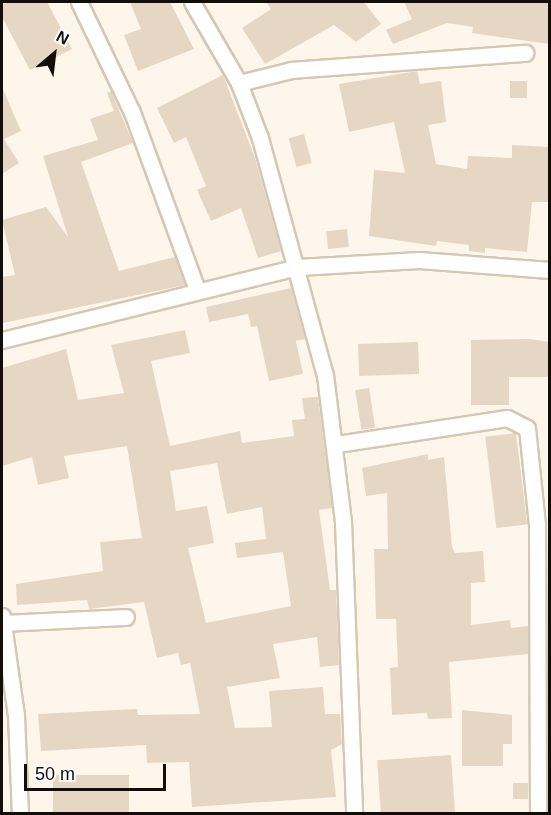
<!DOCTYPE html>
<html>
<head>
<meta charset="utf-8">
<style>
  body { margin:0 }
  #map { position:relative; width:551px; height:815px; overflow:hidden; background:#fef6ea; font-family:Arial,sans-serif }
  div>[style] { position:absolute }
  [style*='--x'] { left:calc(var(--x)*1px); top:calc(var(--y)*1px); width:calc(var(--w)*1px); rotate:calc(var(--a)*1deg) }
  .building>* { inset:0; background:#e5d7c4; transform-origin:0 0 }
  .roads { filter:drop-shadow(2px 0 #d4c7b3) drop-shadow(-2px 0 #d4c7b3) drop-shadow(0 2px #d4c7b3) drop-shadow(0 -2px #d4c7b3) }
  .street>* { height:15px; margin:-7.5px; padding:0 7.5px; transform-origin:7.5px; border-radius:7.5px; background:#fff }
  span { translate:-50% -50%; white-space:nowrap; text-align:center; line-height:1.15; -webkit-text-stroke:5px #fff; paint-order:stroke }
  .frame { position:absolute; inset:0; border:3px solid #130e08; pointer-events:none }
  .north { position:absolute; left:24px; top:24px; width:60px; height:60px; -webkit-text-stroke:4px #fff; paint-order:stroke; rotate:28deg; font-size:16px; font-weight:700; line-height:24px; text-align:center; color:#130e08 }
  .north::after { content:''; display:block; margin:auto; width:21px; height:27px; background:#130e08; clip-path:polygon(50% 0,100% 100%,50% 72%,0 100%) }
  .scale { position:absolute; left:24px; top:764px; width:142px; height:27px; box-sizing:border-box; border:3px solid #130e08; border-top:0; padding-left:8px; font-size:18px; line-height:21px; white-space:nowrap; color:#130e08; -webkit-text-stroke:4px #fff; paint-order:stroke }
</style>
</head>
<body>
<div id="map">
  <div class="building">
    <i style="clip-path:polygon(2px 2px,47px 2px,72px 49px,30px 70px,2px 17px)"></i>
    <i style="clip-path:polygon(130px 2px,170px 2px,194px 49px,138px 71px,124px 35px,141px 29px)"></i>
    <i style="clip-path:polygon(266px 2px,364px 2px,381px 24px,356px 42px,334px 25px,265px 64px,242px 28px,271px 9px)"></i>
    <i style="clip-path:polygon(404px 2px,549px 2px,549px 44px,472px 33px,473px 27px,447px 23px,393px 44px,386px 30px,412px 19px)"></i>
    <i style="clip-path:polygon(417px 71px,420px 84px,441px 81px,446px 122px,428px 125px,436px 164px,467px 169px,468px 156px,512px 158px,512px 145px,549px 147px,549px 202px,532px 202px,527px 252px,485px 248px,485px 253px,469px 251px,469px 245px,437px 241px,436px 246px,369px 236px,374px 170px,405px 173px,394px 122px,349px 132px,339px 84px)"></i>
    <i style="clip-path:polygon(223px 75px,255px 158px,281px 251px,258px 258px,241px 208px,211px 221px,197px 190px,206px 186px,186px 137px,174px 143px,157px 108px)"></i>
    <i style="left:510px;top:81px;width:17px;height:17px"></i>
    <i style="clip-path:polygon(2px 87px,21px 131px,4px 139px,19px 163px,2px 174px)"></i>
    <i style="clip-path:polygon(111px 91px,133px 143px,81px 162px,119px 271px,175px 257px,185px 285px,3px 323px,2px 277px,15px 275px,2px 220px,46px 207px,68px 237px,43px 156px,98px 140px,90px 119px,114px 111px,107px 93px)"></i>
    <i style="left:304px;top:134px;width:30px;height:16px;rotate:75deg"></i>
    <i style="left:347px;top:229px;width:18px;height:21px;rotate:84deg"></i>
    <i style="clip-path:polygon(291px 288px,305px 339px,296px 341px,303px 374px,269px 381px,257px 326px,251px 327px,248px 314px,209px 322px,206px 307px)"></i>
    <i style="clip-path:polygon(evenodd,185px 330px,190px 353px,151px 361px,170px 446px,240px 431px,242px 443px,294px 436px,292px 420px,305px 419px,302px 398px,318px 397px,332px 508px,319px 510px,330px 590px,336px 590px,339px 665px,320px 667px,317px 637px,273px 644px,280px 678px,227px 687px,235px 728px,272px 727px,269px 691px,323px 687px,325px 714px,340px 714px,342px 744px,331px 750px,336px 797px,192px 807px,189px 762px,147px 763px,146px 745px,41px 751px,38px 714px,137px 709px,138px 715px,200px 714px,190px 663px,181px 665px,178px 653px,157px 658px,144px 602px,89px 609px,87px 600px,17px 605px,16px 584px,103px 571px,100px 542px,142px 538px,127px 446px,64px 456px,69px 478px,38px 485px,32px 457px,2px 466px,2px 368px,66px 349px,78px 400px,124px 393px,111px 345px,185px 330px,217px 463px,227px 514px,262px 507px,266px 539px,235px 543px,237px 558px,283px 552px,291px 606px,206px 623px,188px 548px,214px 543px,207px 506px,176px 511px,170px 471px,217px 463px)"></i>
    <i style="clip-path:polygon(530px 339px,549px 342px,549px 377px,509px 377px,509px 405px,471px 405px,471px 340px)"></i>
    <i style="left:418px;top:342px;width:32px;height:60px;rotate:88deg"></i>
    <i style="left:369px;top:388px;width:40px;height:14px;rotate:81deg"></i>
    <i style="left:516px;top:433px;width:92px;height:31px;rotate:83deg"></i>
    <i style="clip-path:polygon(428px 454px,428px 460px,444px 457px,452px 547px,455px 553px,483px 551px,485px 582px,471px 583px,471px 625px,510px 620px,511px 628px,528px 626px,528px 654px,449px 662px,452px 718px,428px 719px,427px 713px,392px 715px,390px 668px,398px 667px,396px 619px,376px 619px,374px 549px,388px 549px,387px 493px,366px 496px,362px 468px)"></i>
    <i style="clip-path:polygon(462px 710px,512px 715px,512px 744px,503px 744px,503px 766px,462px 766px)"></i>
    <i style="left:451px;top:755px;width:58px;height:74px;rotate:86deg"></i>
    <i style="left:53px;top:775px;width:76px;height:38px"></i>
    <i style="left:513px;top:783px;width:15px;height:16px"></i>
  </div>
  <div class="roads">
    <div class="street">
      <i style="--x:79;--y:2;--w:122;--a:64.3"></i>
      <i style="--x:132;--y:112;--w:189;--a:69.9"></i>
      <i style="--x:192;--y:2;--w:94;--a:59.9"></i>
      <i style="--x:239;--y:83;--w:59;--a:69.1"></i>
      <i style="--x:260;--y:138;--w:246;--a:74.7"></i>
      <i style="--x:325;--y:375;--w:147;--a:83"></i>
      <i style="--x:343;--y:521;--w:293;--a:87.8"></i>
      <i style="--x:239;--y:83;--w:54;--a:-14"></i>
      <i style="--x:291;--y:70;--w:235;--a:-4.2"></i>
      <i style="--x:2;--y:340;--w:305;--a:-13.9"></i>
      <i style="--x:298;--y:267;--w:121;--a:-3.3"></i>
      <i style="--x:419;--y:260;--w:131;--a:4.4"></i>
      <i style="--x:337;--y:444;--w:172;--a:-8.7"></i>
      <i style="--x:507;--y:418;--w:22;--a:27"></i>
      <i style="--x:527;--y:428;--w:98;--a:84.1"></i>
      <i style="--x:537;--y:525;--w:289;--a:89.8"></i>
      <i style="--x:2;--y:616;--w:100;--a:82"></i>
      <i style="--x:16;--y:715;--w:99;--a:87.7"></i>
      <i style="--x:3;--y:623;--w:123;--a:-2.8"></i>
    </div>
  </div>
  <div class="frame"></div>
  <div class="north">N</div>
  <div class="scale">50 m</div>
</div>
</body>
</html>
